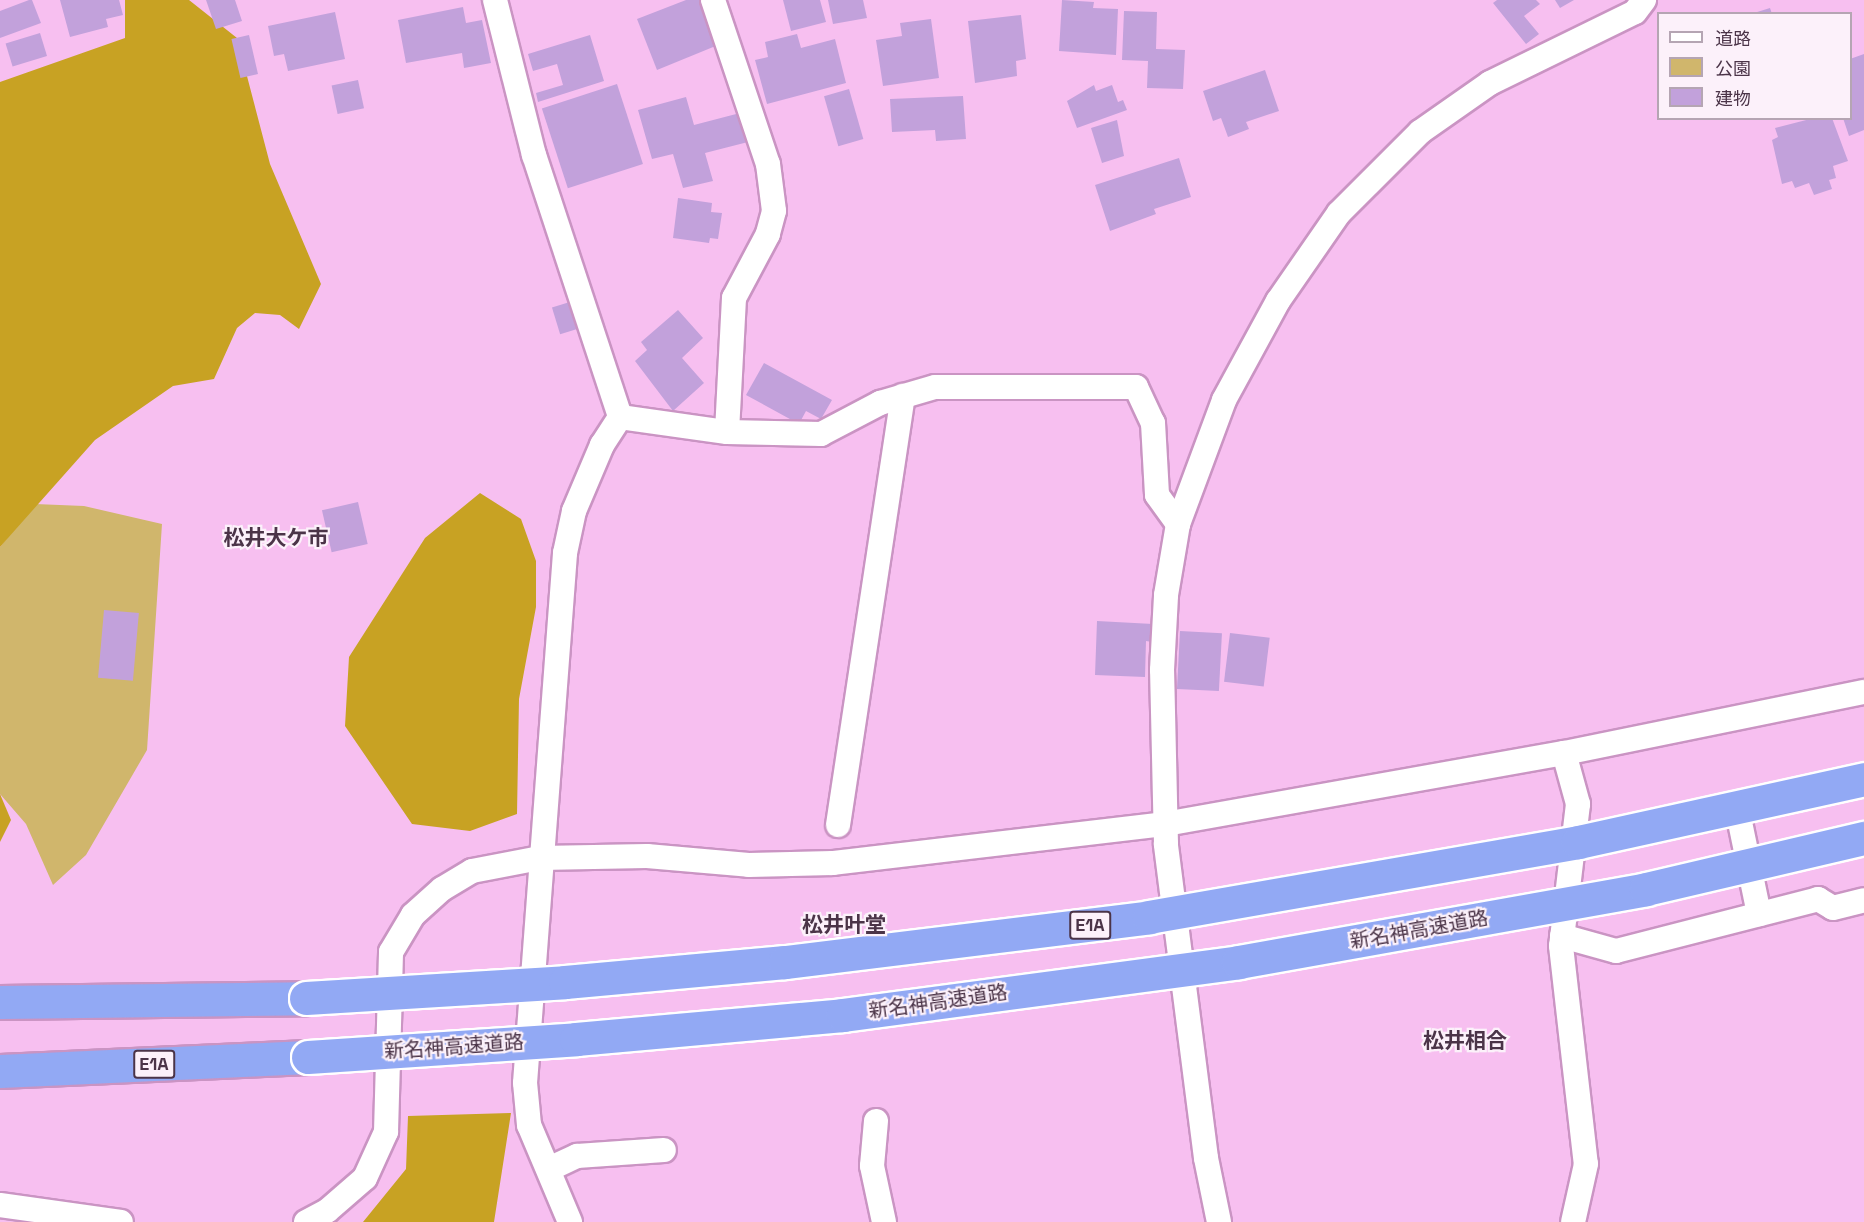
<!DOCTYPE html>
<html>
<head>
<meta charset="utf-8">
<style>
  body { margin:0 }
  #map { position:relative; width:1864px; height:1222px; overflow:hidden; background:#f7bff0; font-family:"Space Grotesk","Noto Sans JP",sans-serif }
  div>[style] { position:absolute }
  [style*='--x'] { left:calc(var(--x)*1px); top:calc(var(--y)*1px); width:calc(var(--w)*1px); rotate:calc(var(--a)*1deg) }
  .green>* { inset:0; background:#d0b66c }
  .forest>* { inset:0; background:#c8a223 }
  .building>* { inset:0; background:#c2a1db; transform-origin:0 0 }
  .roads { filter:drop-shadow(2px 0 #ca94c3) drop-shadow(-2px 0 #ca94c3) drop-shadow(0 2px #ca94c3) drop-shadow(0 -2px #ca94c3) }
  .minor>* { height:24px; margin:-12px; padding:0 12px; transform-origin:12px; border-radius:12px; background:#fff }
  .motorway>* { height:33px; margin:-16.5px; padding:0 16.5px; transform-origin:16.5px; border-radius:16.5px; background:#92a9f4 }
  .bridges { filter:drop-shadow(2px 0 #fff) drop-shadow(-2px 0 #fff) drop-shadow(0 2px #fff) drop-shadow(0 -2px #fff) }
  .motorway-bridge>* { height:33px; margin:-16.5px; padding:0 16.5px; transform-origin:16.5px; border-radius:16.5px; background:#92a9f4 }
  span { translate:-50% -50%; white-space:nowrap; text-align:center; line-height:1.15; -webkit-text-stroke:4.5px #fcf1fa; paint-order:stroke }
  .shield-label span { padding:2px 4px; background:#fcf1fa; border:2px solid; border-radius:4px; -webkit-text-stroke-width:0 }
  .shield-label { font-size:18px; color:#4b3448; font-weight:700 }
  .street-label { font-size:20px; color:#4b3448 }
  .neighbourhood-label { font-size:21px; color:#4b3448; font-weight:700 }
  .legend { position:absolute; left:1657px; top:12px; width:195px; height:108px; box-sizing:border-box; background:#fcf1fa; border:2px solid #b5a5b3; margin:0; padding:8px 10px; list-style:none; font-size:18px; color:#4b3448 }
  .legend li { display:flex; align-items:center; gap:12px; height:30px }
  .legend b { width:30px; border:2px solid #b5a5b3 }
</style>
</head>
<body>
<div id="map">
  <div class="green">
    <i style="clip-path:polygon(35px 504px,84px 506px,162px 524px,147px 750px,86px 855px,53px 885px,26px 824px,0 794px,0 547px)"></i>
  </div>
  <div class="forest">
    <i style="clip-path:polygon(125px 0,189px 0,237px 38px,270px 164px,321px 284px,299px 329px,280px 315px,255px 313px,237px 328px,214px 379px,173px 386px,95px 440px,0 547px,0 82px,125px 38px)"></i>
    <i style="clip-path:polygon(480px 493px,521px 519px,536px 561px,536px 607px,519px 699px,517px 814px,470px 831px,412px 824px,345px 726px,349px 657px,425px 538px)"></i>
    <i style="clip-path:polygon(0 794px,11px 820px,0 842px)"></i>
    <i style="clip-path:polygon(511px 1113px,494px 1222px,363px 1222px,406px 1169px,408px 1116px)"></i>
  </div>
  <div class="building">
    <i style="clip-path:polygon(29px 0,32px 0,41px 23px,0 38px,0 11px)"></i>
    <i style="clip-path:polygon(60px 0,119px 0,123px 15px,106px 19px,108px 27px,70px 37px)"></i>
    <i style="clip-path:polygon(206px 0,235px 0,242px 21px,216px 29px)"></i>
    <i style="clip-path:polygon(686px 0,700px 0,718px 45px,657px 70px,637px 19px)"></i>
    <i style="clip-path:polygon(783px 0,820px 0,826px 22px,791px 31px)"></i>
    <i style="clip-path:polygon(828px 0,863px 0,867px 18px,833px 24px)"></i>
    <i style="clip-path:polygon(1062px 0,1094px 2px,1093px 8px,1118px 9px,1116px 55px,1059px 51px)"></i>
    <i style="clip-path:polygon(1497px 0,1536px 0,1540px 4px,1524px 16px,1539px 34px,1526px 44px,1493px 3px)"></i>
    <i style="clip-path:polygon(1555px 0,1574px 0,1560px 8px)"></i>
    <i style="clip-path:polygon(463px 7px,466px 23px,482px 20px,491px 63px,464px 68px,462px 53px,406px 63px,398px 20px)"></i>
    <i style="clip-path:polygon(1770px 8px,1772px 14px,1754px 14px,1754px 13px)"></i>
    <i style="clip-path:polygon(1124px 11px,1157px 12px,1156px 49px,1185px 50px,1183px 89px,1147px 88px,1148px 61px,1122px 60px)"></i>
    <i style="clip-path:polygon(335px 12px,345px 59px,288px 71px,284px 54px,274px 56px,268px 26px)"></i>
    <i style="clip-path:polygon(1021px 15px,1026px 59px,1016px 61px,1017px 76px,975px 83px,968px 21px)"></i>
    <i style="clip-path:polygon(931px 19px,939px 78px,883px 86px,876px 40px,902px 36px,900px 23px)"></i>
    <i style="left:40px;top:33px;width:24px;height:36px;rotate:73deg"></i>
    <i style="clip-path:polygon(797px 34px,801px 48px,835px 39px,846px 83px,767px 104px,755px 60px,768px 57px,765px 42px)"></i>
    <i style="left:249px;top:35px;width:40px;height:18px;rotate:77deg"></i>
    <i style="clip-path:polygon(590px 35px,604px 81px,538px 102px,536px 93px,563px 85px,557px 64px,533px 71px,528px 54px)"></i>
    <i style="clip-path:polygon(1864px 54px,1864px 130px,1849px 136px,1843px 118px,1850px 118px,1850px 59px)"></i>
    <i style="clip-path:polygon(1265px 70px,1279px 111px,1246px 122px,1249px 129px,1228px 137px,1221px 118px,1213px 121px,1203px 91px)"></i>
    <i style="left:358px;top:80px;width:29px;height:27px;rotate:78deg"></i>
    <i style="left:617px;top:84px;width:84px;height:79px;rotate:72deg"></i>
    <i style="clip-path:polygon(1094px 85px,1096px 91px,1112px 85px,1118px 102px,1123px 100px,1127px 110px,1077px 128px,1067px 101px)"></i>
    <i style="left:849px;top:89px;width:52px;height:26px;rotate:74deg"></i>
    <i style="clip-path:polygon(963px 96px,966px 139px,936px 141px,935px 130px,892px 132px,890px 99px)"></i>
    <i style="clip-path:polygon(686px 97px,694px 125px,740px 113px,748px 142px,705px 153px,713px 181px,683px 188px,673px 154px,652px 159px,638px 110px)"></i>
    <i style="clip-path:polygon(1814px 118px,1832px 118px,1848px 161px,1833px 166px,1836px 178px,1829px 180px,1832px 189px,1814px 195px,1809px 183px,1795px 188px,1792px 181px,1782px 184px,1772px 140px,1778px 137px,1775px 128px)"></i>
    <i style="clip-path:polygon(1117px 120px,1124px 156px,1102px 163px,1091px 128px)"></i>
    <i style="clip-path:polygon(1179px 158px,1191px 197px,1154px 209px,1156px 214px,1110px 231px,1095px 185px)"></i>
    <i style="clip-path:polygon(678px 198px,712px 203px,711px 212px,722px 213px,718px 239px,710px 238px,709px 243px,673px 238px)"></i>
    <i style="left:573px;top:301px;width:28px;height:22px;rotate:73deg"></i>
    <i style="clip-path:polygon(678px 310px,703px 338px,682px 358px,704px 383px,673px 411px,635px 361px,647px 350px,641px 342px)"></i>
    <i style="clip-path:polygon(764px 363px,832px 400px,821px 419px,806px 411px,799px 424px,746px 395px)"></i>
    <i style="left:358px;top:502px;width:43px;height:37px;rotate:77deg"></i>
    <i style="left:104px;top:610px;width:35px;height:68px;rotate:5deg"></i>
    <i style="clip-path:polygon(1097px 621px,1153px 624px,1152px 642px,1146px 641px,1145px 677px,1095px 675px)"></i>
    <i style="left:1180px;top:631px;width:42px;height:58px;rotate:3deg"></i>
    <i style="left:1230px;top:633px;width:40px;height:49px;rotate:7deg"></i>
  </div>
  <div class="roads">
    <div class="minor">
      <i style="--x:495;--y:0;--w:160;--a:75.9"></i>
      <i style="--x:534;--y:155;--w:276;--a:71.8"></i>
      <i style="--x:713;--y:0;--w:173;--a:71.5"></i>
      <i style="--x:768;--y:164;--w:47;--a:82.7"></i>
      <i style="--x:774;--y:211;--w:24;--a:105"></i>
      <i style="--x:768;--y:234;--w:72;--a:118"></i>
      <i style="--x:734;--y:298;--w:134;--a:93"></i>
      <i style="--x:620;--y:417;--w:108;--a:8"></i>
      <i style="--x:727;--y:432;--w:94;--a:1.2"></i>
      <i style="--x:821;--y:434;--w:67;--a:-27.7"></i>
      <i style="--x:880;--y:403;--w:57;--a:-16.2"></i>
      <i style="--x:935;--y:387;--w:201;--a:0"></i>
      <i style="--x:1136;--y:387;--w:40;--a:65"></i>
      <i style="--x:1153;--y:423;--w:72;--a:86.8"></i>
      <i style="--x:1157;--y:495;--w:36;--a:54"></i>
      <i style="--x:1564;--y:753;--w:53;--a:74.6"></i>
      <i style="--x:1578;--y:804;--w:143;--a:96.8"></i>
      <i style="--x:1561;--y:946;--w:219;--a:83.5"></i>
      <i style="--x:1586;--y:1164;--w:59;--a:102.6"></i>
      <i style="--x:838;--y:825;--w:434;--a:-81.4"></i>
      <i style="--x:1741;--y:827;--w:89;--a:78.3"></i>
      <i style="--x:1562;--y:936;--w:56;--a:15.5"></i>
      <i style="--x:1616;--y:951;--w:209;--a:-14.4"></i>
      <i style="--x:1818;--y:899;--w:17;--a:31"></i>
      <i style="--x:1833;--y:908;--w:32;--a:-14"></i>
      <i style="--x:876;--y:1121;--w:45;--a:95.1"></i>
      <i style="--x:872;--y:1166;--w:57;--a:77.9"></i>
      <i style="--x:549;--y:1169;--w:31;--a:-25"></i>
      <i style="--x:577;--y:1156;--w:87;--a:-3.9"></i>
      <i style="--x:0;--y:1205;--w:122;--a:8"></i>
      <i style="--x:306;--y:1222;--w:24;--a:-28"></i>
      <i style="--x:327;--y:1211;--w:50;--a:-41"></i>
      <i style="--x:365;--y:1178;--w:51;--a:-65.5"></i>
      <i style="--x:386;--y:1132;--w:180;--a:-88.4"></i>
      <i style="--x:391;--y:952;--w:43;--a:-59.3"></i>
      <i style="--x:413;--y:915;--w:39;--a:-42"></i>
      <i style="--x:442;--y:889;--w:35;--a:-31"></i>
      <i style="--x:472;--y:871;--w:69;--a:-10.8"></i>
      <i style="--x:540;--y:858;--w:107;--a:-1.1"></i>
      <i style="--x:647;--y:856;--w:102;--a:5"></i>
      <i style="--x:749;--y:865;--w:84;--a:-1.4"></i>
      <i style="--x:833;--y:863;--w:334;--a:-6.7"></i>
      <i style="--x:1165;--y:824;--w:405;--a:-10.1"></i>
      <i style="--x:1564;--y:753;--w:306;--a:-11.5"></i>
      <i style="--x:570;--y:1222;--w:105;--a:-112.9"></i>
      <i style="--x:529;--y:1125;--w:42;--a:-95.4"></i>
      <i style="--x:525;--y:1083;--w:532;--a:-85.68"></i>
      <i style="--x:565;--y:553;--w:43;--a:-77.9"></i>
      <i style="--x:574;--y:511;--w:72;--a:-67"></i>
      <i style="--x:602;--y:445;--w:33;--a:-57"></i>
      <i style="--x:1219;--y:1222;--w:65;--a:-101.5"></i>
      <i style="--x:1206;--y:1158;--w:317;--a:-97.3"></i>
      <i style="--x:1166;--y:844;--w:174;--a:-91.3"></i>
      <i style="--x:1162;--y:670;--w:75;--a:-86.9"></i>
      <i style="--x:1166;--y:595;--w:72;--a:-80.4"></i>
      <i style="--x:1178;--y:524;--w:132;--a:-69.6"></i>
      <i style="--x:1224;--y:400;--w:113;--a:-61.4"></i>
      <i style="--x:1278;--y:301;--w:107;--a:-55.3"></i>
      <i style="--x:1339;--y:213;--w:115;--a:-45"></i>
      <i style="--x:1420;--y:132;--w:85;--a:-35"></i>
      <i style="--x:1490;--y:83;--w:161;--a:-26.1"></i>
      <i style="--x:1635;--y:12;--w:15;--a:-53"></i>
    </div>
    <div class="motorway">
      <i style="--x:0;--y:1002;--w:306;--a:-0.7"></i>
      <i style="--x:0;--y:1071;--w:308;--a:-2.6"></i>
    </div>
  </div>
  <div class="bridges">
    <div class="motorway-bridge">
      <i style="--x:306;--y:998;--w:259;--a:-3.5"></i>
      <i style="--x:565;--y:982;--w:221;--a:-5.2"></i>
      <i style="--x:785;--y:962;--w:367;--a:-7"></i>
      <i style="--x:1149;--y:917;--w:436;--a:-9.9"></i>
      <i style="--x:1578;--y:842;--w:293;--a:-12.4"></i>
      <i style="--x:308;--y:1057;--w:269;--a:-3.8"></i>
      <i style="--x:576;--y:1039;--w:268;--a:-5.1"></i>
      <i style="--x:843;--y:1015;--w:399;--a:-7.6"></i>
      <i style="--x:1238;--y:962;--w:414;--a:-10.1"></i>
      <i style="--x:1646;--y:889;--w:224;--a:-13.2"></i>
    </div>
  </div>
  <div class="shield-label">
    <span style="left:1090px;top:925px">E1A</span>
    <span style="left:154px;top:1064px">E1A</span>
  </div>
  <div class="street-label">
    <span style="left:1419px;top:930px;rotate:-10deg">新名神高速道路</span>
    <span style="left:938px;top:1002px;rotate:-8deg">新名神高速道路</span>
    <span style="left:454px;top:1047px;rotate:-4deg">新名神高速道路</span>
  </div>
  <div class="neighbourhood-label">
    <span style="left:276px;top:538px">松井大ケ市</span>
    <span style="left:844px;top:925px">松井叶堂</span>
    <span style="left:1465px;top:1041px">松井相合</span>
  </div>
  <ul class="legend">
  <li><b style="height:8px;background:#fff"></b>道路</li>
  <li><b style="height:16px;background:#d0b66c"></b>公園</li>
  <li><b style="height:16px;background:#c2a1db"></b>建物</li>
  </ul>
</div>
</body>
</html>
